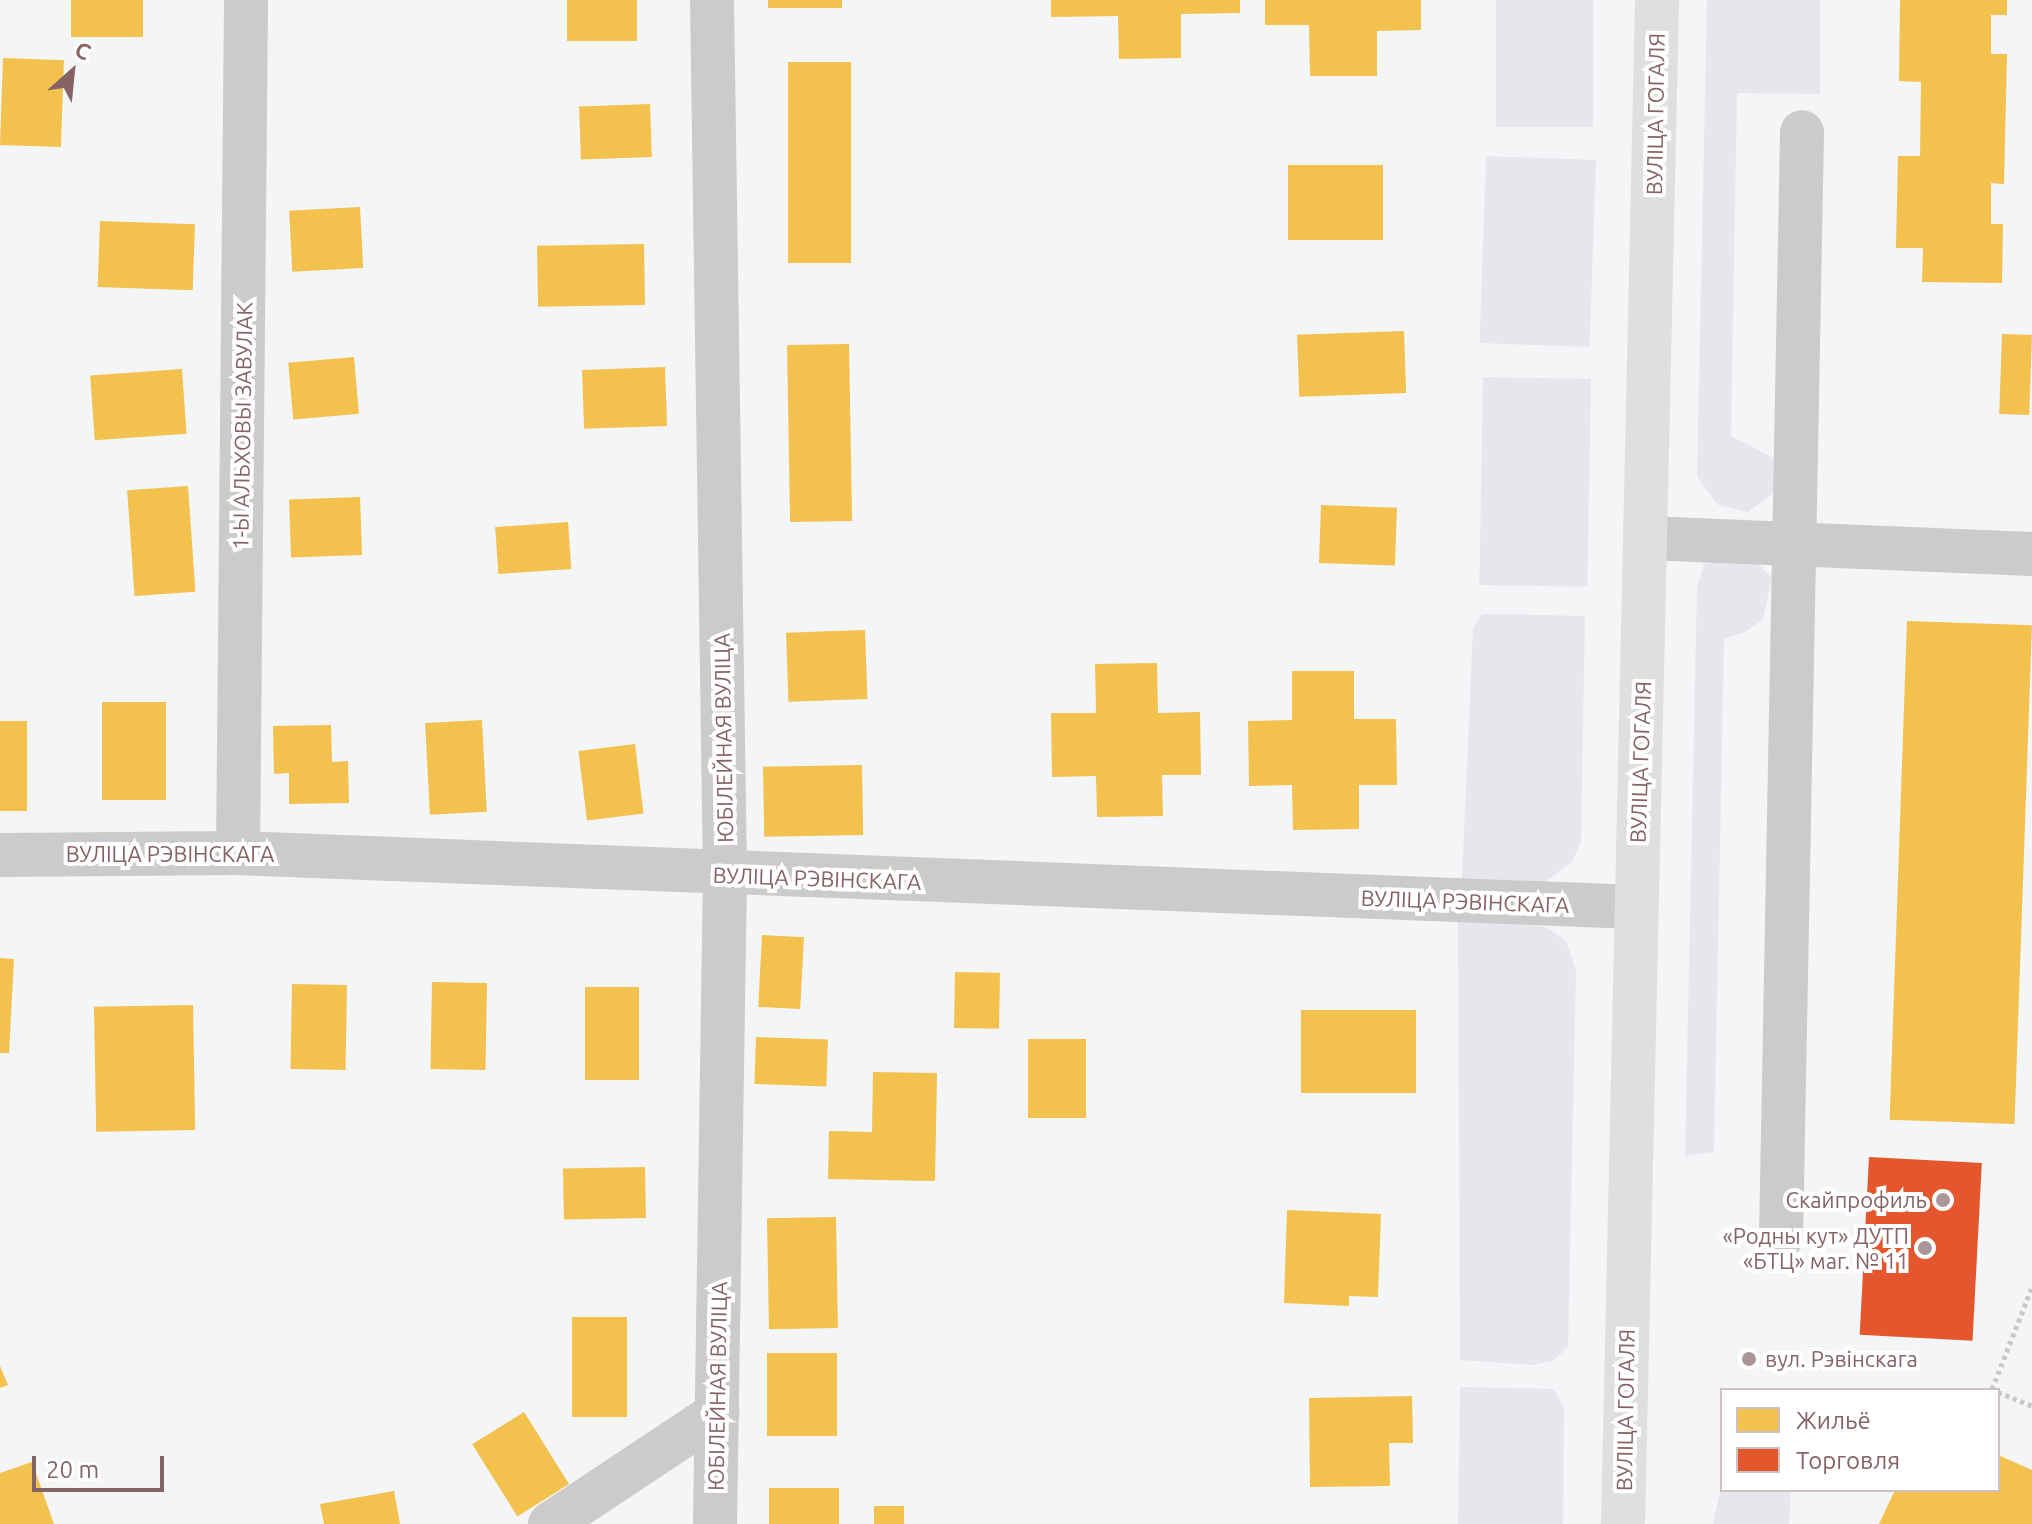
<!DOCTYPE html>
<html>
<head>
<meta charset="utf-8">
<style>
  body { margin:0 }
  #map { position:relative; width:2032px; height:1524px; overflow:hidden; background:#f4f5f6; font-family:Ubuntu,sans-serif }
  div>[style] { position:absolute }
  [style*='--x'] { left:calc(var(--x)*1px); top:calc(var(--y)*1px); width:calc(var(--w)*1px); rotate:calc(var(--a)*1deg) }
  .green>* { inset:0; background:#e6e6ec; transform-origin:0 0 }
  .homes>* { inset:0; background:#f2c14e; transform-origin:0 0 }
  .shops>* { inset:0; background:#e4572e; transform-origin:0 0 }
  .path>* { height:5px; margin-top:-2.5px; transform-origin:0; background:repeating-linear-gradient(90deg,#cac7c7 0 4px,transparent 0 8px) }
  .minor>* { height:44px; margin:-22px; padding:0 22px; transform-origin:22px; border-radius:22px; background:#cccaca }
  .major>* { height:44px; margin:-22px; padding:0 22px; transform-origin:22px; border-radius:22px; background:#e0dfdf }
  .dots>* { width:22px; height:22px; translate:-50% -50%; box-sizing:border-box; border:4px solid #fff; border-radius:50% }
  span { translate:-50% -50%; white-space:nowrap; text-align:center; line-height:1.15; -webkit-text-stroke:8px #fff; paint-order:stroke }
  .street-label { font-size:22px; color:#866465 }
  .poi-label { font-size:22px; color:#866465 }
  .right { translate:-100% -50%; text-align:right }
  .left { translate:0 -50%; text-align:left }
  .legend { position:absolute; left:1720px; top:1388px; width:280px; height:104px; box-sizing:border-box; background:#fff; border:2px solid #cfc1c1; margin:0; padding:10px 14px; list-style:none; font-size:24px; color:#866465 }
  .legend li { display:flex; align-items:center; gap:16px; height:40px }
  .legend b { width:40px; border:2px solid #cfc1c1 }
  .north { position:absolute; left:32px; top:32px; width:80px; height:80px; -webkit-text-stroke:6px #fff; paint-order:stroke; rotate:27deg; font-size:22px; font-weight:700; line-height:32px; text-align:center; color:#866465 }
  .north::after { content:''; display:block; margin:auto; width:28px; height:36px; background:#866465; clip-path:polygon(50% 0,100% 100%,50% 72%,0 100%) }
  .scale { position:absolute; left:32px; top:1456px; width:132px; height:36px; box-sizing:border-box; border:4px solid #866465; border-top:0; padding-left:10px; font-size:24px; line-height:28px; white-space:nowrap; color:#866465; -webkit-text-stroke:6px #fff; paint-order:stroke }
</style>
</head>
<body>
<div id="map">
  <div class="green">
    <i style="left:1496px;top:0;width:97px;height:127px"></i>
    <i style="clip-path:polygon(1707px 0,1820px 0,1820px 94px,1737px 93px,1731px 436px,1774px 458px,1774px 493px,1748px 512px,1718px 505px,1697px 476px)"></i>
    <i style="left:1596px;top:160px;width:187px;height:110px;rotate:92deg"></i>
    <i style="left:1483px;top:377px;width:108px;height:208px;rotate:1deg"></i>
    <i style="clip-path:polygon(1724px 554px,1752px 557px,1772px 578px,1763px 619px,1744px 633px,1724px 638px,1714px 1152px,1685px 1156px,1697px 587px,1704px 564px)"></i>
    <i style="clip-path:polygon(1482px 614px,1585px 616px,1581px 841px,1572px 862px,1544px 882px,1462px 878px,1473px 629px)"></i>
    <i style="clip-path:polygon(1458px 919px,1545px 927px,1566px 941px,1576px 971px,1568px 1347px,1553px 1361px,1532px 1365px,1460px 1360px)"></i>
    <i style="clip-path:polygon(1460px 1387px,1554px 1389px,1564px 1408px,1563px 1524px,1458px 1524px)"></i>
    <i style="clip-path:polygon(1722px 1482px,1722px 1490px,1791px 1490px,1789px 1524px,1713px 1524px)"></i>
  </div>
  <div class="homes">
    <i style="left:71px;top:0;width:72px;height:37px"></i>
    <i style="left:567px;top:0;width:70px;height:41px"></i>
    <i style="left:768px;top:0;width:74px;height:8px"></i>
    <i style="clip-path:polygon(1051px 0,1240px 0,1240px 13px,1181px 14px,1181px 58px,1119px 59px,1118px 16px,1051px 17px)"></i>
    <i style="clip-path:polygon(1265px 0,1421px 0,1421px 30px,1377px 31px,1377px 76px,1310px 76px,1309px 25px,1265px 25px)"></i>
    <i style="clip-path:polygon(1900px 0,2007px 0,2007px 15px,1991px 15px,1991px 54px,2007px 54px,2004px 184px,1991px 183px,1991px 224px,2003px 224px,2002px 283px,1922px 282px,1923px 248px,1896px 248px,1898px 156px,1920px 156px,1921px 82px,1899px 81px)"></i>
    <i style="left:3px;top:58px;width:61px;height:87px;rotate:2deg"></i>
    <i style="left:788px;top:62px;width:63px;height:201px"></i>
    <i style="left:650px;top:104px;width:53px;height:71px;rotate:88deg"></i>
    <i style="left:1288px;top:165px;width:95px;height:75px"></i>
    <i style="left:360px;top:207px;width:61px;height:71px;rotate:87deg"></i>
    <i style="left:100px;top:221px;width:95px;height:66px;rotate:2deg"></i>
    <i style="left:644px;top:244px;width:61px;height:107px;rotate:89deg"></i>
    <i style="left:1404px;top:331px;width:62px;height:107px;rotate:88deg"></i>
    <i style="left:2002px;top:334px;width:30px;height:80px;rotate:2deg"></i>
    <i style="left:849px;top:344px;width:177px;height:62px;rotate:89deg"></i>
    <i style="left:354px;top:357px;width:57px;height:66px;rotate:85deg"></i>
    <i style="left:665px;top:367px;width:59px;height:83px;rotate:88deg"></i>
    <i style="left:182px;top:369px;width:65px;height:92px;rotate:86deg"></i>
    <i style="left:188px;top:486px;width:106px;height:61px;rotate:86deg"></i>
    <i style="left:360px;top:497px;width:58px;height:71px;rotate:88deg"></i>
    <i style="left:1321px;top:505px;width:76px;height:58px;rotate:2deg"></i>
    <i style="left:568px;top:522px;width:47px;height:73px;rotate:86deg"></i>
    <i style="left:1907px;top:621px;width:125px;height:499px;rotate:2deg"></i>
    <i style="left:865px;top:630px;width:69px;height:79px;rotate:88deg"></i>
    <i style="clip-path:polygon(1157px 663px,1158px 713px,1200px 712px,1201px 775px,1162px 775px,1163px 816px,1097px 817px,1096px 776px,1052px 777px,1051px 713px,1096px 713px,1095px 664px)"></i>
    <i style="clip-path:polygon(1292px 671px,1354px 671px,1354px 719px,1396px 719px,1397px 785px,1359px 785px,1359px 829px,1293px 830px,1292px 785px,1249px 786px,1248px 721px,1292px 720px)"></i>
    <i style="left:102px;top:702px;width:64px;height:98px"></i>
    <i style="left:482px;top:720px;width:92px;height:57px;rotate:87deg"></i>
    <i style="left:0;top:721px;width:27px;height:90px"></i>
    <i style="clip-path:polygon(331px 725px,332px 762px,348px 761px,349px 803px,289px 804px,289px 773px,274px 774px,273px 726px)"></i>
    <i style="left:635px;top:744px;width:70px;height:57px;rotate:83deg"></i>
    <i style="left:862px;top:765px;width:70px;height:99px;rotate:89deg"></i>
    <i style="left:762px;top:935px;width:42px;height:72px;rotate:3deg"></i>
    <i style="clip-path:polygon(0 958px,14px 959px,9px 1053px,0 1053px)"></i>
    <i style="left:955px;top:972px;width:45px;height:56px;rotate:1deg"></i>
    <i style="left:487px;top:983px;width:87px;height:55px;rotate:91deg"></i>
    <i style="left:292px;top:984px;width:55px;height:85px;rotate:1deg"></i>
    <i style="left:585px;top:987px;width:54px;height:93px"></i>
    <i style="left:193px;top:1005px;width:125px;height:99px;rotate:89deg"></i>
    <i style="left:1301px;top:1010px;width:115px;height:83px"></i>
    <i style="left:756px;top:1037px;width:72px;height:47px;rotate:2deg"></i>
    <i style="left:1028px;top:1039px;width:58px;height:79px"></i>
    <i style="clip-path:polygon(873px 1072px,937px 1073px,935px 1181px,828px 1179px,829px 1131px,872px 1132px)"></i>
    <i style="left:645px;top:1167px;width:51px;height:82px;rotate:89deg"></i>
    <i style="clip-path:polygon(1287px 1210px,1381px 1214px,1378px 1297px,1349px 1296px,1349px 1306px,1284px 1303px)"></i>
    <i style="left:836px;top:1217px;width:111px;height:69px;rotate:89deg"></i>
    <i style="left:572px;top:1317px;width:55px;height:100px"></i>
    <i style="left:837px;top:1353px;width:83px;height:70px;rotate:90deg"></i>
    <i style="clip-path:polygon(0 1366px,8px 1385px,0 1388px)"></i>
    <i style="clip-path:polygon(1412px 1396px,1413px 1443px,1389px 1443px,1390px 1486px,1310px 1487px,1309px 1398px)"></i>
    <i style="left:524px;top:1412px;width:85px;height:61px;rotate:58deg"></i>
    <i style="clip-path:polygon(1998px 1455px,2032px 1470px,2032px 1524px,1879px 1524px,1895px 1490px,1998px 1490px)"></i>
    <i style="clip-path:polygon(32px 1462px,54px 1524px,0 1524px,0 1473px)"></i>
    <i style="left:839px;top:1488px;width:36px;height:70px;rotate:90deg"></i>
    <i style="clip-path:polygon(394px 1491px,400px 1524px,324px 1524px,320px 1504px)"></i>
    <i style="left:904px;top:1506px;width:18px;height:30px;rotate:90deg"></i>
  </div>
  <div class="shops">
    <i style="left:1869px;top:1157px;width:113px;height:178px;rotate:3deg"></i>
  </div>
  <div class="path">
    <i style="--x:1992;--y:1389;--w:110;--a:-68.6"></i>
    <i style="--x:1998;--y:1392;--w:37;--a:22"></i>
  </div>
  <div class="minor">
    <i style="--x:712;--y:0;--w:874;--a:89.15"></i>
    <i style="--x:725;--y:874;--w:650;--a:90.88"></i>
    <i style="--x:1647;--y:538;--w:385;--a:2.4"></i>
    <i style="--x:238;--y:853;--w:853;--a:-89.46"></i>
    <i style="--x:0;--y:855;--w:238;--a:-0.5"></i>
    <i style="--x:238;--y:853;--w:1398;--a:2.21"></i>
    <i style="--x:1781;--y:1238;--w:1106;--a:-88.91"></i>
    <i style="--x:550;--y:1524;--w:201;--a:-33.6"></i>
  </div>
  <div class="major">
    <i style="--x:1623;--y:1524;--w:1524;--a:-88.72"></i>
  </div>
  <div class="dots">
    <i style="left:1943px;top:1200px;background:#ac9798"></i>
    <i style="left:1925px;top:1248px;background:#ac9798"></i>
    <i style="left:1749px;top:1359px;background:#ac9798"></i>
  </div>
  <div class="street-label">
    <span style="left:1655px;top:114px;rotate:-89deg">ВУЛІЦА ГОГАЛЯ</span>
    <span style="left:242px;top:426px;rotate:-89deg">1-Ы АЛЬХОВЫ ЗАВУЛАК</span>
    <span style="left:723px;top:738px;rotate:-91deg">ЮБІЛЕЙНАЯ ВУЛІЦА</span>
    <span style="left:1640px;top:762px;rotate:-88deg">ВУЛІЦА ГОГАЛЯ</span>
    <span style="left:170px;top:854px">ВУЛІЦА РЭВІНСКАГА</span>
    <span style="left:817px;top:878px;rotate:2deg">ВУЛІЦА РЭВІНСКАГА</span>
    <span style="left:1465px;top:901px;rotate:2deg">ВУЛІЦА РЭВІНСКАГА</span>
    <span style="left:717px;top:1386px;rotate:-89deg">ЮБІЛЕЙНАЯ ВУЛІЦА</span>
    <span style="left:1625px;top:1410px;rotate:-89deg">ВУЛІЦА ГОГАЛЯ</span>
  </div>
  <div class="poi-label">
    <span class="right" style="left:1927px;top:1200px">Скайпрофиль</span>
    <span class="right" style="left:1909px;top:1248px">«Родны кут» ДУТП<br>«БТЦ» маг. № 11</span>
    <span class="left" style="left:1765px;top:1359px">вул. Рэвінскага</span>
  </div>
  <ul class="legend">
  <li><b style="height:22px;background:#f2c14e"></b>Жильё</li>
  <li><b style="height:22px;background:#e4572e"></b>Торговля</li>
  </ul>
  <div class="north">С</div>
  <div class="scale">20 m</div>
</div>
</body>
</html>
